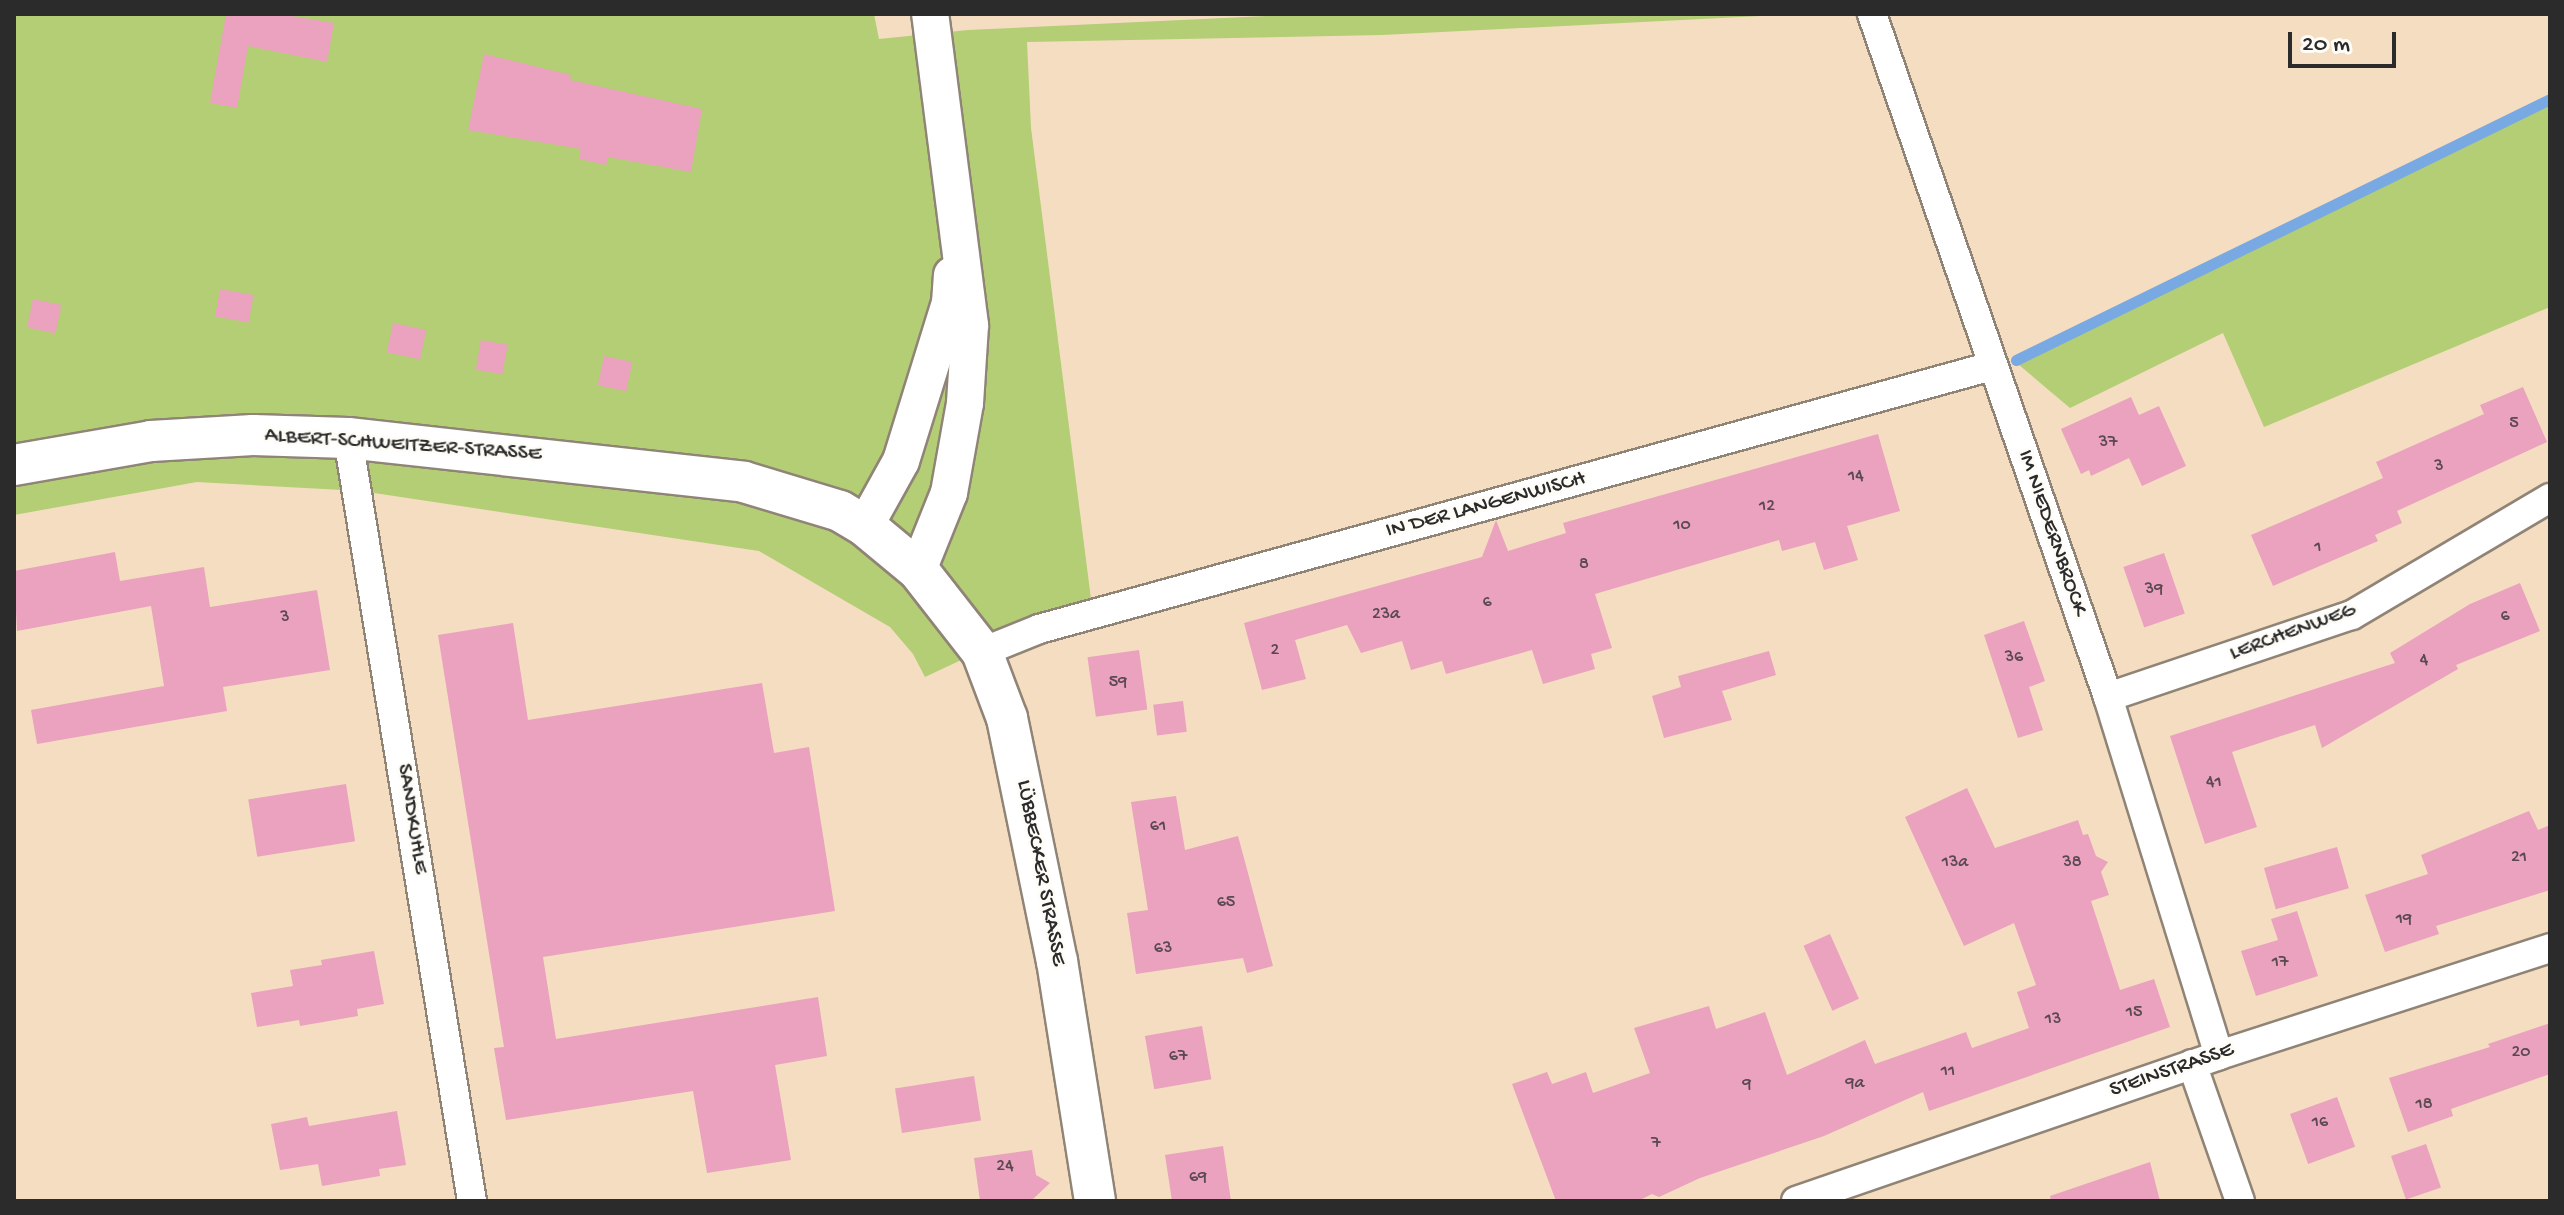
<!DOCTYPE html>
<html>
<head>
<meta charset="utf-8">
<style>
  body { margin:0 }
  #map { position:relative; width:2564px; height:1215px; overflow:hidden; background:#f4ddc0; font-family:"Gochi Hand",sans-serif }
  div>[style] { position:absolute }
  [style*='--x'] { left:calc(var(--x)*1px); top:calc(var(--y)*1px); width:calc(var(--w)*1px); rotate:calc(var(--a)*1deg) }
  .green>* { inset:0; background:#b3ce74 }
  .stream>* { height:11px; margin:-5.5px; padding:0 5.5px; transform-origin:5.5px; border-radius:5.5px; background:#79a9e3 }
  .building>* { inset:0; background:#eaa2bf; transform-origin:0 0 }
  .roads { filter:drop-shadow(2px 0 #908476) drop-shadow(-2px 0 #908476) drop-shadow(0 2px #908476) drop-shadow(0 -2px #908476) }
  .minor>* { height:28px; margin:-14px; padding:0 14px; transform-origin:14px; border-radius:14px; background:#fff }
  .tertiary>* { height:36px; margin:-18px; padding:0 18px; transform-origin:18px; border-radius:18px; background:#fff }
  .secondary>* { height:40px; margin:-20px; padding:0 20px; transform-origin:20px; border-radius:20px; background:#fff }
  span { translate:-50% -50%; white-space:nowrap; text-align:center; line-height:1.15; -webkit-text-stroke:6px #fdfcf7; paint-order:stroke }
  .number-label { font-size:18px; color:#5b4950 }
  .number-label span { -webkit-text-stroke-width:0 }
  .street-label { font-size:22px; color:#2b2b2b }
  .frame { position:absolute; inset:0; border:16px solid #2b2b2b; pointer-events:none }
  .scale { position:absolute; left:2288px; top:32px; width:108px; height:36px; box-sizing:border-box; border:4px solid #2b2b2b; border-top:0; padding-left:10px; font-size:24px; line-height:28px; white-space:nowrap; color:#2b2b2b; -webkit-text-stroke:6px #fdfcf7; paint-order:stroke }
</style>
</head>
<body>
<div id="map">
  <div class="green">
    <i style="clip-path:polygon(14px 14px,874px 14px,879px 39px,968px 30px,1309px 14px,1801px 14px,1382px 35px,1027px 42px,1031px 128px,1092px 607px,1044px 621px,925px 677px,913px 654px,890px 627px,759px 551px,361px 491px,197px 482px,14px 515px)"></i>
    <i style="clip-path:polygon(2550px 96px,2550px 307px,2264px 427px,2223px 333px,2070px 408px,2012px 359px)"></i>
  </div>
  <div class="stream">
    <i style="--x:2016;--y:360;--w:594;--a:-26.05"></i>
  </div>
  <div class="building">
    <i style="clip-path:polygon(226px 14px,280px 14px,334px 23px,327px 62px,248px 46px,237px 108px,210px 103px)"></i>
    <i style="clip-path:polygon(484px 54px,571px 75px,570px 80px,702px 109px,691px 172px,608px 157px,606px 165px,579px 159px,581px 149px,468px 130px)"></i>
    <i style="left:220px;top:289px;width:34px;height:28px;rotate:10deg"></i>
    <i style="left:33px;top:299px;width:29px;height:29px;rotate:12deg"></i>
    <i style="left:393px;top:323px;width:34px;height:30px;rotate:12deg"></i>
    <i style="left:481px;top:340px;width:27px;height:30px;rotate:10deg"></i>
    <i style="left:604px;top:356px;width:29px;height:30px;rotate:12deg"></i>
    <i style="clip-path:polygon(2523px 387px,2547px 442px,2397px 511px,2402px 523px,2375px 535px,2378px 541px,2273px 586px,2251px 535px,2383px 478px,2376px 462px,2484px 414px,2480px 405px)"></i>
    <i style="clip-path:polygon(2131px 397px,2139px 415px,2159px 406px,2186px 466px,2142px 486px,2129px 458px,2091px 476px,2089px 470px,2081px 474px,2061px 429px)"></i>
    <i style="clip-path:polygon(1878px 434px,1900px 511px,1847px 526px,1858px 560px,1824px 570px,1815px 542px,1782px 551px,1779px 540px,1595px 594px,1612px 648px,1591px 654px,1595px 669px,1543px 684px,1532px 650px,1446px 674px,1442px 661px,1411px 670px,1402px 641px,1361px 653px,1347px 625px,1295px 640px,1306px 679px,1262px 690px,1244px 623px,1482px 557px,1496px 520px,1508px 551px,1566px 533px,1563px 523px)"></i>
    <i style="clip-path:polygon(115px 552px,120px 581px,204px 567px,210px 607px,317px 590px,330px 670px,223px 687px,227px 711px,37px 744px,31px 710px,164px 686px,151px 606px,17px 631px,14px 571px)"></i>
    <i style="left:2164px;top:553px;width:64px;height:43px;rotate:71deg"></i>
    <i style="clip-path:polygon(2520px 583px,2540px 631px,2456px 665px,2458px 669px,2322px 748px,2315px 725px,2232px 752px,2257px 827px,2205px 844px,2170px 736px,2395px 663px,2390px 653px,2470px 604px)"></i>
    <i style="clip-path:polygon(2024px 621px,2045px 681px,2029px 687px,2043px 730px,2018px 738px,1984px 635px)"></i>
    <i style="clip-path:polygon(513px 623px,528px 720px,762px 683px,774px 753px,809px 747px,835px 911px,543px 957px,556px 1039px,818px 997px,827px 1056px,775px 1065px,791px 1160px,707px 1173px,693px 1091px,506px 1120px,494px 1048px,504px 1047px,438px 635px)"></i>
    <i style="left:1139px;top:650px;width:60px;height:52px;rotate:82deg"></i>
    <i style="clip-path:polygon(1769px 651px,1776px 675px,1722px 691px,1732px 720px,1664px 738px,1652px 696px,1681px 687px,1678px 676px)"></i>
    <i style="left:1183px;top:701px;width:31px;height:30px;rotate:83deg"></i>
    <i style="left:346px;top:784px;width:58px;height:99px;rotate:81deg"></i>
    <i style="clip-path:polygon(1967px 788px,1995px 848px,2078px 820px,2083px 835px,2088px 834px,2096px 856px,2108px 862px,2101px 872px,2109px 895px,2091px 901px,2120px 990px,2154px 979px,2170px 1027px,1929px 1111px,1923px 1092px,1824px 1136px,1700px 1178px,1659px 1197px,1652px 1194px,1638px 1201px,1556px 1201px,1512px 1084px,1547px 1072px,1552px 1084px,1586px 1072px,1593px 1093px,1650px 1073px,1634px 1028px,1709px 1006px,1716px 1029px,1765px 1012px,1787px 1075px,1865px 1040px,1875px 1064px,1966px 1032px,1972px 1048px,2029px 1028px,2017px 992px,2036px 985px,2014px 923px,1964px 946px,1905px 817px)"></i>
    <i style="clip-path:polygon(1176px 796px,1185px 850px,1238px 836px,1273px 966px,1247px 973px,1243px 958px,1136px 974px,1127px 913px,1148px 910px,1131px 802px)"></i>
    <i style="clip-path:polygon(2529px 811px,2538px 830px,2550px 825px,2550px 890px,2436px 926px,2439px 934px,2385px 952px,2365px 895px,2428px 874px,2421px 855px)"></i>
    <i style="left:2337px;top:847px;width:43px;height:76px;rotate:74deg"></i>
    <i style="clip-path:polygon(2297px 911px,2318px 976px,2256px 996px,2241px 951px,2278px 940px,2271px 919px)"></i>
    <i style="left:1830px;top:934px;width:71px;height:29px;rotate:66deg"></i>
    <i style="clip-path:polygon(374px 951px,384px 1004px,357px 1009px,358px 1016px,300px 1026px,299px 1020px,257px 1027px,251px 993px,293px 986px,290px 970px,322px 965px,321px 960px)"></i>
    <i style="clip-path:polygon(2550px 1023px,2550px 1074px,2451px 1109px,2453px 1116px,2408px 1132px,2389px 1078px,2490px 1047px,2488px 1044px)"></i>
    <i style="left:1202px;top:1026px;width:54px;height:58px;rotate:80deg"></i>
    <i style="left:974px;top:1076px;width:45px;height:80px;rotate:81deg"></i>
    <i style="left:2337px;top:1097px;width:53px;height:50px;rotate:70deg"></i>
    <i style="clip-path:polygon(397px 1111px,406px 1165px,379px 1169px,380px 1176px,322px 1186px,318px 1164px,280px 1170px,271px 1124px,307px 1117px,309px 1126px)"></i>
    <i style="left:2426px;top:1144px;width:46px;height:37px;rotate:71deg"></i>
    <i style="clip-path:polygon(1223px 1146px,1231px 1201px,1172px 1201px,1165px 1155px)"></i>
    <i style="clip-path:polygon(1032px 1150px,1036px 1175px,1050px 1183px,1032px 1200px,980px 1201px,974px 1158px)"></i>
    <i style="clip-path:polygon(2150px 1162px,2160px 1201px,2051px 1201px,2050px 1196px)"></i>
  </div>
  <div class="roads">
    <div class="minor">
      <i style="--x:1872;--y:14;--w:723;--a:70.94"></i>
      <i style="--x:2108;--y:697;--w:375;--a:72.8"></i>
      <i style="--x:348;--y:438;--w:773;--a:80.77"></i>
      <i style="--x:982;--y:652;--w:61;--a:-22"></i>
      <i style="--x:1039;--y:629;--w:989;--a:-15.43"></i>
      <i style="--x:2108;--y:697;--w:257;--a:-18.6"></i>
      <i style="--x:2352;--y:615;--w:230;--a:-30.6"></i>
      <i style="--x:2192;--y:1064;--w:145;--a:70.7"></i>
      <i style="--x:1796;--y:1201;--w:447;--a:-19"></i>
      <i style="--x:2219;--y:1055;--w:348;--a:-17.9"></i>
    </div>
    <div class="tertiary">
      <i style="--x:865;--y:526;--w:74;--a:-61"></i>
      <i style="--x:901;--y:461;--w:165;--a:-72.8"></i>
      <i style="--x:950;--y:303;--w:28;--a:-86"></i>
      <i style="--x:918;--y:570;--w:83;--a:-68.1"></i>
      <i style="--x:949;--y:493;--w:91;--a:-79.9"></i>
      <i style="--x:965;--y:403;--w:78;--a:-86.3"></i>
      <i style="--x:970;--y:325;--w:314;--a:-97.3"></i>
    </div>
    <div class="secondary">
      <i style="--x:14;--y:465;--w:139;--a:-9.9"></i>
      <i style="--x:151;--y:441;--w:102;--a:-3.4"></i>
      <i style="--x:253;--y:435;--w:95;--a:1.8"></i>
      <i style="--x:348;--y:438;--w:398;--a:6.3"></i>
      <i style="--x:744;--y:482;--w:100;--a:16.8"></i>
      <i style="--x:840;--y:511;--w:29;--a:31"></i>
      <i style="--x:865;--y:526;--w:69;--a:39.7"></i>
      <i style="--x:918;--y:570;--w:104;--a:52"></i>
      <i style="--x:982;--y:652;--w:71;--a:69.3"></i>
      <i style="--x:1007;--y:718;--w:248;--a:78.4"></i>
      <i style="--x:1057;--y:961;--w:243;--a:81"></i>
    </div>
  </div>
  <div class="number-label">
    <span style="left:2514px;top:424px">5</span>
    <span style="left:2108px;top:443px">37</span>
    <span style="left:2439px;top:467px">3</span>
    <span style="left:1856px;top:477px">14</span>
    <span style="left:1767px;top:507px">12</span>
    <span style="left:1682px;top:526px">10</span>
    <span style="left:2318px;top:548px">1</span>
    <span style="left:1584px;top:565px">8</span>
    <span style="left:2154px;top:590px">39</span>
    <span style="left:1487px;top:603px">6</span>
    <span style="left:1386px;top:615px">23a</span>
    <span style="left:2505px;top:617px">6</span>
    <span style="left:285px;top:618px">3</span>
    <span style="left:1275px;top:651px">2</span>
    <span style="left:2014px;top:658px">36</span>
    <span style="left:2424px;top:661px">4</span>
    <span style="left:1118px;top:683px">59</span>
    <span style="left:2214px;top:783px">41</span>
    <span style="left:1158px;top:827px">61</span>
    <span style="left:2519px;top:858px">21</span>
    <span style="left:1955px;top:863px">13a</span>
    <span style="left:2072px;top:863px">38</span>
    <span style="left:1226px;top:903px">65</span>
    <span style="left:2404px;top:920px">19</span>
    <span style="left:1163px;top:949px">63</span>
    <span style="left:2280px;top:963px">17</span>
    <span style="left:2134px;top:1013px">15</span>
    <span style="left:2053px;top:1020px">13</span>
    <span style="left:2521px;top:1053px">20</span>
    <span style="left:1178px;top:1057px">67</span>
    <span style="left:1948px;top:1072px">11</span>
    <span style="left:1855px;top:1084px">9a</span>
    <span style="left:1747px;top:1085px">9</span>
    <span style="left:2424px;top:1105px">18</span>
    <span style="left:2320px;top:1123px">16</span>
    <span style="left:1656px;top:1144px">7</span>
    <span style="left:1005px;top:1167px">24</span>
    <span style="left:1198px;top:1178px">69</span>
  </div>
  <div class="street-label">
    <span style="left:403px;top:446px;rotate:4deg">ALBERT-SCHWEITZER-STRASSE</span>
    <span style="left:1486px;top:506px;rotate:-15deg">IN DER LANGENWISCH</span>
    <span style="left:2051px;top:533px;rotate:71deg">IM NIEDERNBROCK</span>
    <span style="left:2293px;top:633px;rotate:-20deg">LERCHENWEG</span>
    <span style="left:411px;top:819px;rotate:81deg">SANDKUHLE</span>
    <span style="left:1040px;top:873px;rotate:79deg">LÜBBECKER STRASSE</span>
    <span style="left:2172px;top:1071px;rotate:-19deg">STEINSTRASSE</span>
  </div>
  <div class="frame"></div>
  <div class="scale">20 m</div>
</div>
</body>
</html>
